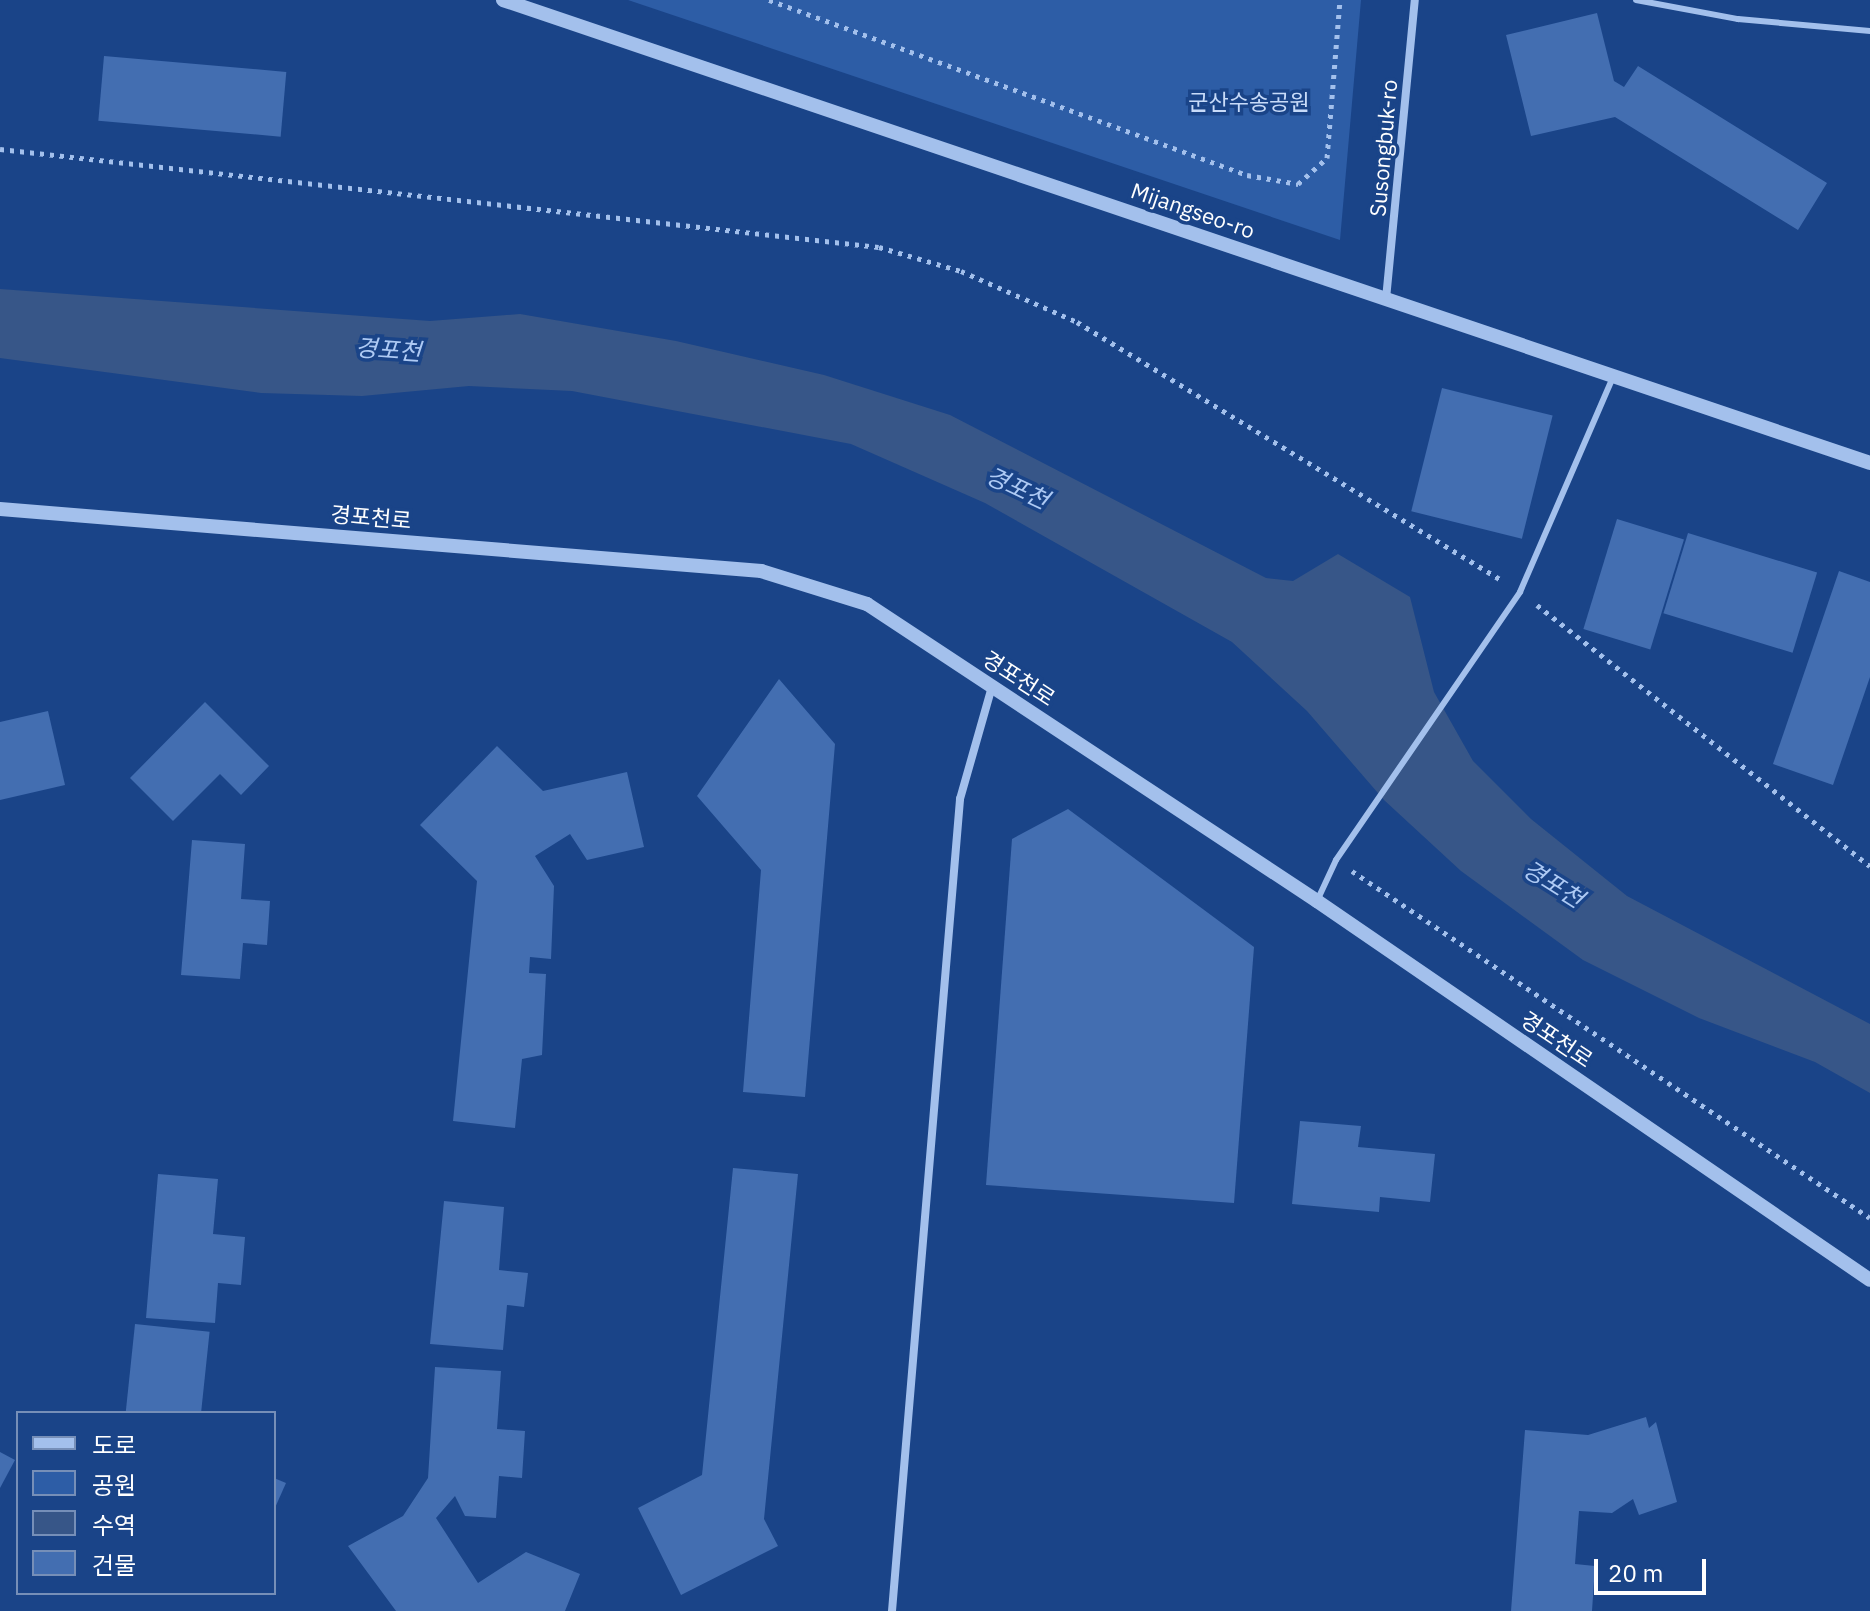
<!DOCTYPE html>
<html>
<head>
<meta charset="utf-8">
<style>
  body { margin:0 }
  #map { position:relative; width:1870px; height:1611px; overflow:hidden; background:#1a4488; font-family:"IBM Plex Sans","Noto Sans KR",sans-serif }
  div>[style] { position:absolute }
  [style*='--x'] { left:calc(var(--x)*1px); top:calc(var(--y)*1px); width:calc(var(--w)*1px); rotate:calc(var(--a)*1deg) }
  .green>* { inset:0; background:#2d5da6 }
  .water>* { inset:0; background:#375688 }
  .building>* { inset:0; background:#436eb1; transform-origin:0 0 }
  .path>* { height:5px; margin-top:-2.5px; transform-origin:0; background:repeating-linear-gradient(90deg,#a3c0ec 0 4px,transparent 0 10px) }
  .service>* { height:6px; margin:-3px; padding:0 3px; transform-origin:3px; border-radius:3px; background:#a3c0ec }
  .minor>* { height:8px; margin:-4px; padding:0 4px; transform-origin:4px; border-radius:4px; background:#a3c0ec }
  .tertiary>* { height:14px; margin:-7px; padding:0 7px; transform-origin:7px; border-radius:7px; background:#a3c0ec }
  span { translate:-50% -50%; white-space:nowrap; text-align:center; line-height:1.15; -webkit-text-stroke:7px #1a4488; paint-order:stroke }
  .park-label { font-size:22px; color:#c8dbf9 }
  .street-label { font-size:22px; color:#fff }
  .water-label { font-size:24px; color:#aecaf4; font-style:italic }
  .legend { position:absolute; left:16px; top:1411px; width:260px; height:184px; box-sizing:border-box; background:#1a4488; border:2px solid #768fb8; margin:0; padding:10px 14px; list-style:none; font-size:24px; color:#fff }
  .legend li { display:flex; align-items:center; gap:16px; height:40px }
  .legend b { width:40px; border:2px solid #768fb8 }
  .scale { position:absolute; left:1594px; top:1559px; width:112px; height:36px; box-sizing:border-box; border:4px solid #fff; border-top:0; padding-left:10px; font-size:24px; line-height:28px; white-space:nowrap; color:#fff; -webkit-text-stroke:6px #1a4488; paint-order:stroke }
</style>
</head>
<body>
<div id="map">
  <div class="green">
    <i style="clip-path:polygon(628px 0,1361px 0,1340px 240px)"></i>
  </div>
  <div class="water">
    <i style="clip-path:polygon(0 289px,430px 321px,520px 314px,676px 341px,824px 375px,950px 415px,1266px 578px,1293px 581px,1338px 554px,1410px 597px,1434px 692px,1473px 761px,1531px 819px,1627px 896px,1870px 1024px,1870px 1093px,1815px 1062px,1699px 1018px,1583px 960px,1461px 871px,1384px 800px,1307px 711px,1232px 642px,985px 503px,851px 444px,572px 391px,469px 386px,362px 396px,261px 393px,0 358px)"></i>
  </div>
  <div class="building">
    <i style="clip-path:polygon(1597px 13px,1614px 81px,1624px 87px,1638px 66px,1827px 183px,1798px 230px,1615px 117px,1531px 136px,1506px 35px)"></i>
    <i style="left:104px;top:56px;width:183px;height:65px;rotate:5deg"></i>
    <i style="left:1442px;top:388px;width:114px;height:127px;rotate:14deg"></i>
    <i style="left:1617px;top:519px;width:70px;height:115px;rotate:17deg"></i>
    <i style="left:1688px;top:533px;width:135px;height:84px;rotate:17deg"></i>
    <i style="clip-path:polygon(1839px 571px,1870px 582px,1870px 677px,1833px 785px,1773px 764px)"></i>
    <i style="clip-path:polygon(779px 679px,835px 744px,805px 1097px,743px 1092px,761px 870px,697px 796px)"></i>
    <i style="clip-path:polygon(205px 702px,269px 766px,241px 795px,220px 774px,173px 821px,130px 778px)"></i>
    <i style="clip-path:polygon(48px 711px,65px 785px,0 800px,0 722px)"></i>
    <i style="clip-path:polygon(497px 746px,543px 791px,627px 772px,644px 847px,587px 860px,570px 834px,535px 856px,554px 886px,551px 959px,530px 957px,529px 973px,546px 974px,542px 1055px,522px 1059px,515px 1128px,453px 1121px,477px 881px,420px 825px)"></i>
    <i style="clip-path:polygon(1068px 809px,1254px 947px,1234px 1203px,986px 1185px,1012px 839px)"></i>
    <i style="clip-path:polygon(192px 840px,245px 844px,241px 899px,270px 901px,267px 945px,243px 943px,240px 979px,181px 975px)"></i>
    <i style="clip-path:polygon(1300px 1121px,1361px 1126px,1358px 1147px,1435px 1154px,1430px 1202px,1380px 1197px,1379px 1212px,1292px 1204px)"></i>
    <i style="clip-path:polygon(733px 1168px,798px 1174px,764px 1519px,778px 1546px,681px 1595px,638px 1508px,702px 1475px)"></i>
    <i style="clip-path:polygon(158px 1174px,218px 1179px,213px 1234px,245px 1237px,241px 1285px,218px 1283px,215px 1323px,146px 1318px)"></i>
    <i style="clip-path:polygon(444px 1201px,504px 1207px,499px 1270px,528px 1273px,524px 1307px,507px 1305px,503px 1350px,430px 1344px)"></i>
    <i style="left:135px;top:1324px;width:75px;height:89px;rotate:6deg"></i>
    <i style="clip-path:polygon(435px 1367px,501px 1371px,497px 1429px,525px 1431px,522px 1478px,499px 1476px,496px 1518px,465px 1516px,455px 1496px,436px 1518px,478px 1583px,526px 1552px,580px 1574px,565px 1611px,396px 1611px,348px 1546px,403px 1516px,428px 1478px)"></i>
    <i style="clip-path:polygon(1646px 1417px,1649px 1428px,1656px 1422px,1677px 1502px,1639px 1515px,1633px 1499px,1612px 1513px,1579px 1511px,1575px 1564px,1595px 1566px,1592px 1611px,1511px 1611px,1525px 1430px,1588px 1435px)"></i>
    <i style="clip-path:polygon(0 1452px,15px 1460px,0 1488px)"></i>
    <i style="clip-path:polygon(274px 1478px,286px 1483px,274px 1510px)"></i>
  </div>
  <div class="path">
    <i style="--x:769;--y:0;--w:509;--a:20.11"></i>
    <i style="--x:1247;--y:175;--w:52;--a:10"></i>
    <i style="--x:1298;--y:184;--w:39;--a:-42"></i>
    <i style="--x:1327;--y:158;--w:159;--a:-85.3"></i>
    <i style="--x:0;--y:149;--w:884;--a:6.36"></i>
    <i style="--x:879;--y:247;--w:85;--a:16.3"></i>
    <i style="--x:961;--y:271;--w:127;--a:23.7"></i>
    <i style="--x:1077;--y:322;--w:499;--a:31.3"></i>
    <i style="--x:1537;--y:605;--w:423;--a:38.1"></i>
    <i style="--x:1352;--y:871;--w:623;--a:33.82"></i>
  </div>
  <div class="service">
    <i style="--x:1636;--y:0;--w:104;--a:10.6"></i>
    <i style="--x:1738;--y:19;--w:133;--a:5.2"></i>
    <i style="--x:1317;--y:901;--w:45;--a:-65.1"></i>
    <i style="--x:1336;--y:860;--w:325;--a:-55.5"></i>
    <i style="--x:1520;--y:592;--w:234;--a:-66.6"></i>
  </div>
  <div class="minor">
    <i style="--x:1386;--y:299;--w:300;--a:-84.5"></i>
    <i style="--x:892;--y:1611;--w:815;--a:-85.21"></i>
    <i style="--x:960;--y:799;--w:116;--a:-74.1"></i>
  </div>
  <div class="tertiary">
    <i style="--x:503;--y:0;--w:1443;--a:18.71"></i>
    <i style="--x:0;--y:509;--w:764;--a:4.66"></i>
    <i style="--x:761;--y:571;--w:111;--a:17.3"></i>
    <i style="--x:867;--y:604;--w:539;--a:33.42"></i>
    <i style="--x:1317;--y:901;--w:670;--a:34.42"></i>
  </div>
  <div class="park-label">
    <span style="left:1249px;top:102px">군산수송공원</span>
  </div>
  <div class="street-label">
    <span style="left:1383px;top:148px;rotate:-85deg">Susongbuk-ro</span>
    <span style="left:1193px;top:210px;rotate:19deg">Mijangseo-ro</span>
    <span style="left:371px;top:517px;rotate:5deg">경포천로</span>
    <span style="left:1019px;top:678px;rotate:33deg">경포천로</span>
    <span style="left:1557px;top:1039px;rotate:34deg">경포천로</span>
  </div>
  <div class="water-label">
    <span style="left:388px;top:350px;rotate:4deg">경포천</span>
    <span style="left:1017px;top:488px;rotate:25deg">경포천</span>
    <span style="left:1553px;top:884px;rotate:32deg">경포천</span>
  </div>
  <ul class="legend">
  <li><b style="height:10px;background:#a3c0ec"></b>도로</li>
  <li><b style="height:22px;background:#2d5da6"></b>공원</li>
  <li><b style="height:22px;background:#375688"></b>수역</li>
  <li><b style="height:22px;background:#436eb1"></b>건물</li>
  </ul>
  <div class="scale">20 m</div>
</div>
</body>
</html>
